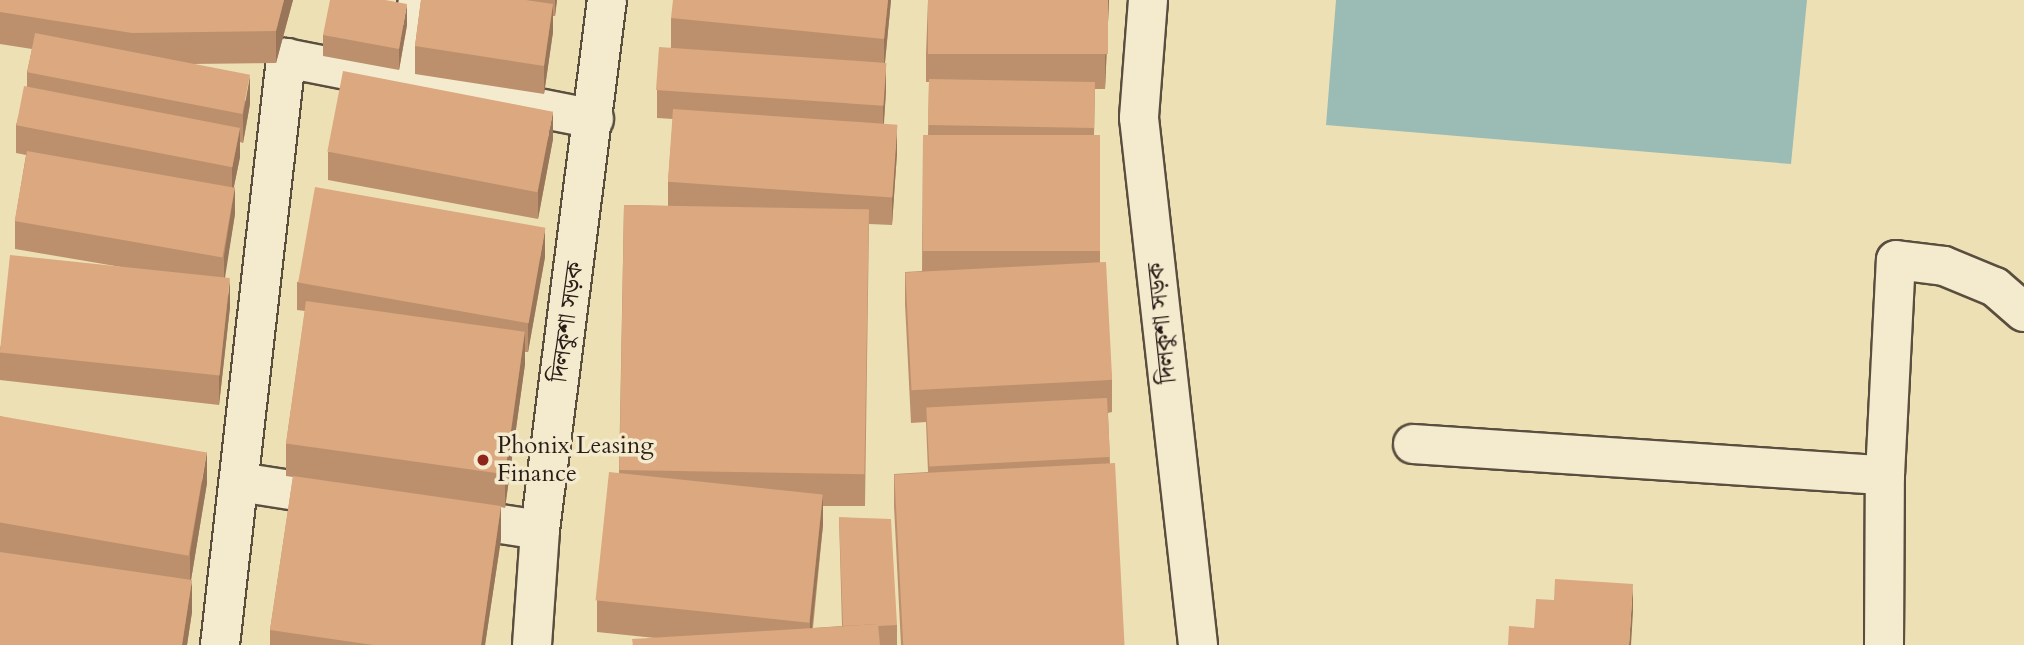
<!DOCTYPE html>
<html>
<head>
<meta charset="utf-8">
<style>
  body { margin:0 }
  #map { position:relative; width:2024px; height:645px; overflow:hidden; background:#eee0b5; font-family:Cardo,"Noto Serif Bengali",serif }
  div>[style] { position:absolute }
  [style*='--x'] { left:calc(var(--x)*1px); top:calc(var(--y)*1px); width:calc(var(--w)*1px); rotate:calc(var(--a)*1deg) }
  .water>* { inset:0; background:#9bbbb5 }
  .roads { filter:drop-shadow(2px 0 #5a4e3e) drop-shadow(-2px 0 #5a4e3e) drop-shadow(0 2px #5a4e3e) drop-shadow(0 -2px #5a4e3e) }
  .minor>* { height:38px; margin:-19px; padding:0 19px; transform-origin:19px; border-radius:19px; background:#f4ebcf }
  .wall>* { inset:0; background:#bc906d }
  .shaded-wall>* { inset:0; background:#997659 }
  .building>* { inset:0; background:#dba87f; transform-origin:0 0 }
  .dots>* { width:19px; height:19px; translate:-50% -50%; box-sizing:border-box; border:4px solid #f4ebcf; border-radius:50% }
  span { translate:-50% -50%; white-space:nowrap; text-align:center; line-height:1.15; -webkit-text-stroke:7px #f4ebcf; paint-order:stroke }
  .street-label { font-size:24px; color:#291d17 }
  .poi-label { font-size:24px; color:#291d17 }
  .left { translate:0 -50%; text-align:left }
</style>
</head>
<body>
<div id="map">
  <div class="water">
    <i style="clip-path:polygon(1336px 0,1807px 0,1791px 164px,1326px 125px)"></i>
  </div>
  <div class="roads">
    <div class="minor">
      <i style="--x:1148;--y:0;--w:118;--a:94.4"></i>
      <i style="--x:1139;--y:118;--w:530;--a:83.61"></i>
      <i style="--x:405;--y:82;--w:83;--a:-81"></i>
      <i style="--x:1413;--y:444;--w:473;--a:3.8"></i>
      <i style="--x:239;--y:482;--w:103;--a:8.9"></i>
      <i style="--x:449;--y:516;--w:92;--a:8.7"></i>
      <i style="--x:220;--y:645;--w:591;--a:-83.58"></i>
      <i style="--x:286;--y:58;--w:314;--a:11.2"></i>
      <i style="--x:532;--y:645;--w:115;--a:-86"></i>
      <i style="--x:540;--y:530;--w:534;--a:-82.8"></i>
      <i style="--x:1884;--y:645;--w:170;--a:-89.7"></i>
      <i style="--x:1885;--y:475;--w:215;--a:-87.1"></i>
      <i style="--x:1896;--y:260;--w:48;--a:7.1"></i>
      <i style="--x:1944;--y:266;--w:55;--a:22.4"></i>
      <i style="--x:1995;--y:287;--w:38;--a:41"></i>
    </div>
  </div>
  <div class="wall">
    <i style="clip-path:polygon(0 0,293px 0,276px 63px,192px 64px,250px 104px,243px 143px,240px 142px,240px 157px,234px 186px,235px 214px,224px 279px,230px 307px,219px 405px,0 380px,0 347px,127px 268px,15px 249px,15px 221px,26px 155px,16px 153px,16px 125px,27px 87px,27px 72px,32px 49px,0 44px)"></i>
    <i style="clip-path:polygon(421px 0,557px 0,555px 16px,553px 16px,553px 32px,544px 94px,415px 74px,415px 46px)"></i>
    <i style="clip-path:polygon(891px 0,885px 63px,886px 91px,884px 124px,897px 153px,892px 225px,869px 224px,865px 506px,823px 506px,823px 525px,813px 628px,842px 626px,839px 517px,897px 625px,897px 645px,632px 645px,655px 638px,597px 632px,597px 600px,619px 473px,624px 205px,668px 206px,668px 182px,673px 119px,657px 118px,657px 90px,671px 47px,671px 18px)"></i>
    <i style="clip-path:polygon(928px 0,1109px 0,1105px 89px,1095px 89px,1094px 136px,1100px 136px,1100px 262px,1112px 380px,1112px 412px,1108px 413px,1110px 464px,1124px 645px,901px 645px,894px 506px,894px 474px,928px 472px,926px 422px,911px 423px,905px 304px,905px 272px,922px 271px,923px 135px,928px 135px,929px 82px,926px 82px,926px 54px)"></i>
    <i style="clip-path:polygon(407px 25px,399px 70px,323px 56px,323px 35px)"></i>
    <i style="clip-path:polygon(553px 139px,538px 219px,328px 180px,328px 152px)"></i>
    <i style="clip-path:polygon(545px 257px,528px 352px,525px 352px,525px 364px,505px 508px,501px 507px,501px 539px,485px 645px,270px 645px,270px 630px,293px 477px,286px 476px,286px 444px,305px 311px,297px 310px,297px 282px)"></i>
    <i style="clip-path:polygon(0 416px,207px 483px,191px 580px,192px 612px,187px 645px,0 645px)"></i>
  </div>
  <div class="shaded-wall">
    <i style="clip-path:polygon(284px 0,293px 0,276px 63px,276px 31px)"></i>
    <i style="clip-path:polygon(555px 0,557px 0,555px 16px)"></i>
    <i style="clip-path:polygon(888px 0,891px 0,884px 72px,884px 39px)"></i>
    <i style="clip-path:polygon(1108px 0,1109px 0,1105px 89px,1105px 61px)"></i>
    <i style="clip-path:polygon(407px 4px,407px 25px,399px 70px,399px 49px)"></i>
    <i style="clip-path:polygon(553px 4px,553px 32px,544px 94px,544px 66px)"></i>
    <i style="clip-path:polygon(886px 63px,886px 91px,883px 133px,883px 105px)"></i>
    <i style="clip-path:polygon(250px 76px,250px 104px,243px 143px,243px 115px)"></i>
    <i style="clip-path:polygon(553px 111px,553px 139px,538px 219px,538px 191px)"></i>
    <i style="clip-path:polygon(897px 125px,897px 153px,892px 225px,892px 197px)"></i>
    <i style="clip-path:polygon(240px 129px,240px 157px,232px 196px,232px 168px)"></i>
    <i style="clip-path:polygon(235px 186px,235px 214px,224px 284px,224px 256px)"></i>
    <i style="clip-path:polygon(545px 229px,545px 257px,528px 352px,528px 324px)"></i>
    <i style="clip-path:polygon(230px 279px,230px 307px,219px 405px,219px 377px)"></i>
    <i style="clip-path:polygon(525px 331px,525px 364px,505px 508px,505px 475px)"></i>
    <i style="clip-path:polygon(207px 451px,207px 483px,190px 586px,190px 553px)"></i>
    <i style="clip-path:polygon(823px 493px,823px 525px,810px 645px,810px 620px)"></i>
    <i style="clip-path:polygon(501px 506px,501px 539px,485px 645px,481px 645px)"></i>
    <i style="clip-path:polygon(192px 580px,192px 612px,187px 645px,182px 645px)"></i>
    <i style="clip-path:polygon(1633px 584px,1633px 612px,1631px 645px,1629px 645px)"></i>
  </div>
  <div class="building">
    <i style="clip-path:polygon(0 0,284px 0,276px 31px,132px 33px,0 12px)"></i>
    <i style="clip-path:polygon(330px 0,385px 0,407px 4px,399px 49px,323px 35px)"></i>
    <i style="clip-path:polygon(421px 0,526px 0,553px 4px,544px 66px,415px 46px)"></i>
    <i style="clip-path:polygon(673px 0,888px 0,884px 39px,671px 18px)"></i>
    <i style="left:928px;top:0;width:180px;height:54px"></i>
    <i style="left:35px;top:33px;width:219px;height:40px;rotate:11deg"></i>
    <i style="left:659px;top:47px;width:228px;height:43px;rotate:4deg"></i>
    <i style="left:343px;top:71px;width:214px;height:82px;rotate:11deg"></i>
    <i style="left:929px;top:79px;width:166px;height:46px;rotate:1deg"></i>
    <i style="left:24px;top:86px;width:220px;height:40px;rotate:11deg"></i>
    <i style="left:673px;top:109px;width:225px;height:73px;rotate:4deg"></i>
    <i style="left:923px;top:135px;width:177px;height:116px"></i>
    <i style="left:27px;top:151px;width:211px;height:71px;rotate:10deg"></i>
    <i style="left:315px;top:187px;width:234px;height:97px;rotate:10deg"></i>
    <i style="left:624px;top:205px;width:245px;height:265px;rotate:1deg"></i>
    <i style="left:10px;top:255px;width:221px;height:98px;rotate:6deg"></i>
    <i style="left:1106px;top:262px;width:118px;height:201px;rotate:87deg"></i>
    <i style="left:306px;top:301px;width:221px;height:144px;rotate:8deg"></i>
    <i style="left:1107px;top:398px;width:59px;height:181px;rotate:87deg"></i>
    <i style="left:0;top:416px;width:210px;height:105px;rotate:10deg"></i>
    <i style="left:1115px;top:463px;width:182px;height:221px;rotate:87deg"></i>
    <i style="left:609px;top:472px;width:215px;height:129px;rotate:6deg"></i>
    <i style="clip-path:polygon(293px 476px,501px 506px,481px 645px,373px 645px,270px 630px)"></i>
    <i style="clip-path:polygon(839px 517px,891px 519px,897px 625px,878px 626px,878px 624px,843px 626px)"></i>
    <i style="clip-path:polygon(0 552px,192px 580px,182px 645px,0 645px)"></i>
    <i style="clip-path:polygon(1555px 579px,1633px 584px,1629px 645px,1508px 645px,1509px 626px,1534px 628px,1536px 599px,1554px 600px)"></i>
    <i style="clip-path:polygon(878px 624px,880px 645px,633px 645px,632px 639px)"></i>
  </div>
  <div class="dots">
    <i style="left:483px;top:460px;background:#8f2418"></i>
  </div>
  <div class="street-label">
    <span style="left:567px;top:322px;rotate:-82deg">দিলকুশা সড়ক</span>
    <span style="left:1162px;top:323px;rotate:-96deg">দিলকুশা সড়ক</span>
  </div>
  <div class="poi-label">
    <span class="left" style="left:497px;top:460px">Phonix Leasing<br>Finance</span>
  </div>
</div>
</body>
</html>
